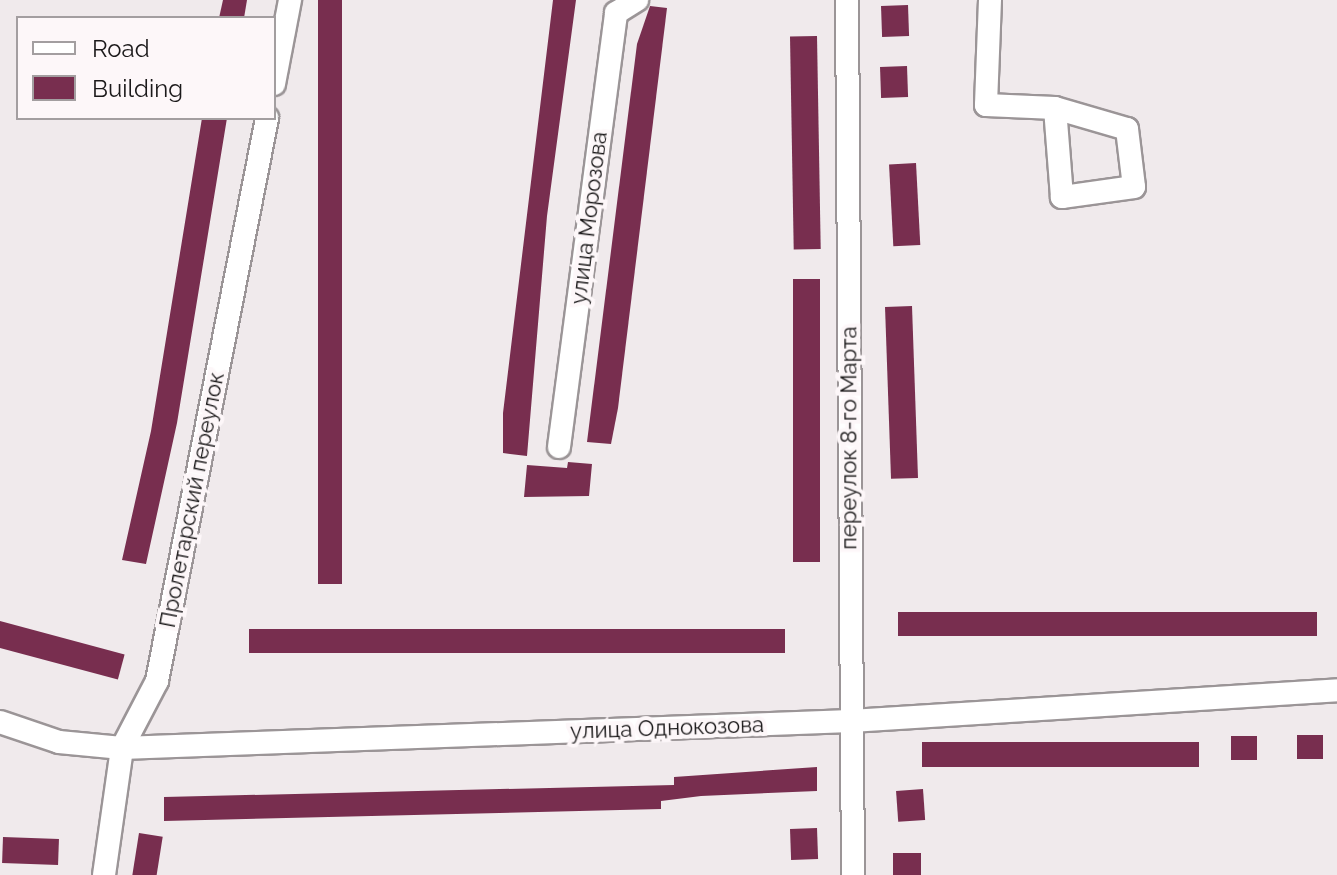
<!DOCTYPE html>
<html>
<head>
<meta charset="utf-8">
<style>
  body { margin:0 }
  #map { position:relative; width:1337px; height:875px; overflow:hidden; background:#f0eaec; font-family:Raleway,sans-serif }
  div>[style] { position:absolute }
  [style*='--x'] { left:calc(var(--x)*1px); top:calc(var(--y)*1px); width:calc(var(--w)*1px); rotate:calc(var(--a)*1deg) }
  .building>* { inset:0; background:#782e4f; transform-origin:0 0 }
  .roads { filter:drop-shadow(2px 0 #9b9597) drop-shadow(-2px 0 #9b9597) drop-shadow(0 2px #9b9597) drop-shadow(0 -2px #9b9597) }
  .minor>* { height:22px; margin:-11px; padding:0 11px; transform-origin:11px; border-radius:11px; background:#fff }
  span { translate:-50% -50%; white-space:nowrap; text-align:center; line-height:1.15; -webkit-text-stroke:8px #fdf7f9; paint-order:stroke }
  .street-label { font-size:22px; color:#1b191a }
  .legend { position:absolute; left:16px; top:16px; width:260px; height:104px; box-sizing:border-box; background:#fdf7f9; border:2px solid #a39ea0; margin:0; padding:10px 14px; list-style:none; font-size:24px; color:#1b191a }
  .legend li { display:flex; align-items:center; gap:16px; height:40px }
  .legend b { width:40px; border:2px solid #a39ea0 }
</style>
</head>
<body>
<div id="map">
  <div class="building">
    <i style="clip-path:polygon(223px 0,247px 0,244px 18px,219px 18px)"></i>
    <i style="left:318px;top:0;width:24px;height:584px"></i>
    <i style="clip-path:polygon(553px 0,576px 0,547px 216px,527px 456px,503px 453px,503px 413px)"></i>
    <i style="left:908px;top:5px;width:31px;height:27px;rotate:88deg"></i>
    <i style="clip-path:polygon(650px 6px,667px 8px,618px 408px,611px 444px,587px 442px,637px 44px)"></i>
    <i style="left:817px;top:36px;width:213px;height:27px;rotate:89deg"></i>
    <i style="left:907px;top:66px;width:31px;height:27px;rotate:88deg"></i>
    <i style="clip-path:polygon(202px 118px,227px 118px,177px 423px,146px 564px,122px 560px,151px 431px)"></i>
    <i style="left:916px;top:163px;width:82px;height:27px;rotate:87deg"></i>
    <i style="left:820px;top:279px;width:283px;height:27px;rotate:90deg"></i>
    <i style="left:912px;top:306px;width:172px;height:27px;rotate:88deg"></i>
    <i style="clip-path:polygon(568px 462px,592px 464px,589px 496px,524px 497px,527px 465px,567px 468px)"></i>
    <i style="left:1317px;top:612px;width:24px;height:419px;rotate:90deg"></i>
    <i style="left:0;top:621px;width:129px;height:26px;rotate:15deg"></i>
    <i style="left:785px;top:629px;width:24px;height:536px;rotate:90deg"></i>
    <i style="left:1297px;top:735px;width:26px;height:24px"></i>
    <i style="left:1231px;top:736px;width:26px;height:24px"></i>
    <i style="left:1199px;top:742px;width:25px;height:277px;rotate:90deg"></i>
    <i style="clip-path:polygon(817px 767px,817px 791px,701px 796px,661px 801px,661px 809px,164px 821px,164px 797px,674px 785px,674px 777px)"></i>
    <i style="left:923px;top:789px;width:31px;height:27px;rotate:86deg"></i>
    <i style="left:817px;top:828px;width:31px;height:27px;rotate:88deg"></i>
    <i style="left:139px;top:833px;width:24px;height:43px;rotate:9deg"></i>
    <i style="left:3px;top:837px;width:56px;height:26px;rotate:2deg"></i>
    <i style="left:921px;top:853px;width:22px;height:28px;rotate:90deg"></i>
  </div>
  <div class="roads">
    <div class="minor">
      <i style="--x:847;--y:0;--w:875;--a:89.61"></i>
      <i style="--x:990;--y:0;--w:105;--a:92.2"></i>
      <i style="--x:986;--y:105;--w:69;--a:2.5"></i>
      <i style="--x:1055;--y:108;--w:75;--a:16.3"></i>
      <i style="--x:1127;--y:129;--w:58;--a:83.1"></i>
      <i style="--x:1134;--y:187;--w:73;--a:172.1"></i>
      <i style="--x:1062;--y:197;--w:89;--a:-94.5"></i>
      <i style="--x:274;--y:84;--w:86;--a:-79.2"></i>
      <i style="--x:559;--y:447;--w:438;--a:-82.5"></i>
      <i style="--x:616;--y:13;--w:25;--a:-32"></i>
      <i style="--x:0;--y:722;--w:62;--a:18.7"></i>
      <i style="--x:59;--y:742;--w:63;--a:5.4"></i>
      <i style="--x:122;--y:748;--w:729;--a:-2.12"></i>
      <i style="--x:850;--y:721;--w:488;--a:-3.6"></i>
      <i style="--x:104;--y:875;--w:128;--a:-81.9"></i>
      <i style="--x:122;--y:748;--w:76;--a:-62.4"></i>
      <i style="--x:157;--y:681;--w:574;--a:-78.94"></i>
    </div>
  </div>
  <div class="street-label">
    <span style="left:589px;top:218px;rotate:-83deg">улица Морозова</span>
    <span style="left:849px;top:438px;rotate:-90deg">переулок 8-го Марта</span>
    <span style="left:192px;top:500px;rotate:-79deg">Пролетарский переулок</span>
    <span style="left:667px;top:728px;rotate:-2deg">улица Однокозова</span>
  </div>
  <ul class="legend">
  <li><b style="height:10px;background:#fff"></b>Road</li>
  <li><b style="height:22px;background:#782e4f"></b>Building</li>
  </ul>
</div>
</body>
</html>
